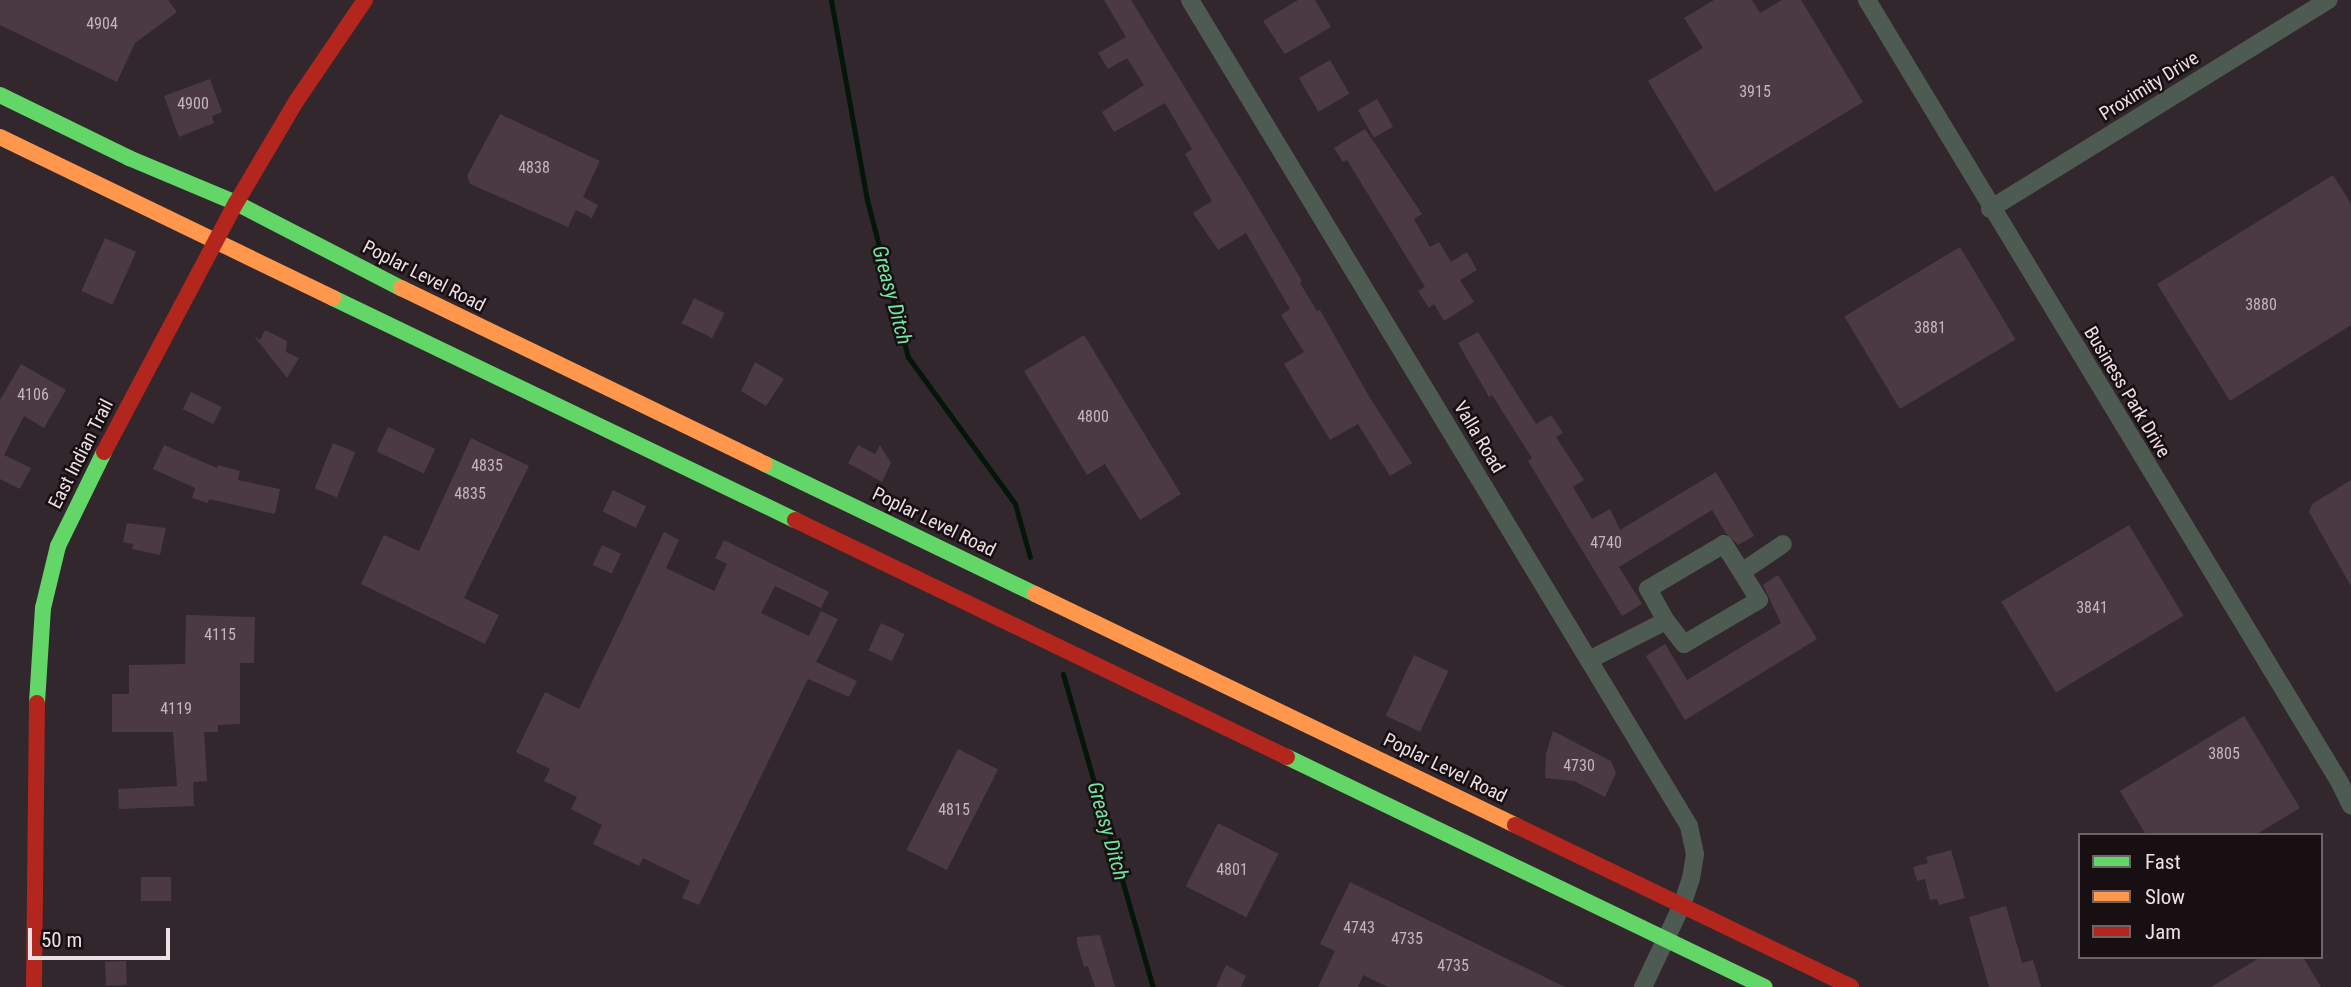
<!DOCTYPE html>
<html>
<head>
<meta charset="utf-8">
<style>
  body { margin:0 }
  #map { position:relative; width:2351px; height:987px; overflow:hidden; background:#31272c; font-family:"Roboto Condensed",sans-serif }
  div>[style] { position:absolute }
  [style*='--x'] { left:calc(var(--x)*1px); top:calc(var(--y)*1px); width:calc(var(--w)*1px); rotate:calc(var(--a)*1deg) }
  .stream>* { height:5px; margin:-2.5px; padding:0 2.5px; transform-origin:2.5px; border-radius:2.5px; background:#041609 }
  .building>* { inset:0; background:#4c3a43; transform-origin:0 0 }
  .street>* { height:18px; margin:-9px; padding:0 9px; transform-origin:9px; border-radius:9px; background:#4e5b53 }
  .fast>* { height:16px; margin:-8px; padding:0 8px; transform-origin:8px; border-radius:8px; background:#63d668 }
  .slow>* { height:16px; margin:-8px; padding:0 8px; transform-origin:8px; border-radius:8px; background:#ff974d }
  .jam>* { height:16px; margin:-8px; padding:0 8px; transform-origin:8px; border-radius:8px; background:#b3261e }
  span { translate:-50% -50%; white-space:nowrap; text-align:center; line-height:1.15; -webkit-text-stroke:5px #170f12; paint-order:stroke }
  .number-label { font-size:16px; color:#c4b6bc }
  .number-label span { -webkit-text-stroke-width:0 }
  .street-label { font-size:19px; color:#ece0e4 }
  .water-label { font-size:21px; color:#6fe59f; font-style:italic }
  .legend { position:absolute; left:2078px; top:833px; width:245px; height:126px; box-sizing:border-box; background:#170f12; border:2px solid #6c6366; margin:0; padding:9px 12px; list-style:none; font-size:21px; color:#ece0e4 }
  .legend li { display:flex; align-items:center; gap:14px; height:35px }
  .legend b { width:35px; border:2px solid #6c6366 }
  .scale { position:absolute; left:28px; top:928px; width:142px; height:32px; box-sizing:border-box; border:4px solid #ece0e4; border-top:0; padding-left:9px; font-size:21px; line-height:24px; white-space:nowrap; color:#ece0e4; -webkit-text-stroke:5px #170f12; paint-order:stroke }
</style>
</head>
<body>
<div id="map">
  <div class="stream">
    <i style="--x:831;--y:0;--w:203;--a:79.8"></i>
    <i style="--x:867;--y:200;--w:162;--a:75.4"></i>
    <i style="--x:908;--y:357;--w:182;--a:53.9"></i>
    <i style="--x:1015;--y:504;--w:55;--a:74.2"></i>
    <i style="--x:1063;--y:674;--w:326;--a:74"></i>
  </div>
  <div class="building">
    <i style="clip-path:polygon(0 0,168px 0,177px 12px,135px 43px,117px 82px,0 25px)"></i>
    <i style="clip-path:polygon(1104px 0,1131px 0,1251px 195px,1302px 281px,1300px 283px,1317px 311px,1320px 310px,1370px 398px,1412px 463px,1390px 476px,1358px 424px,1330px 440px,1284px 364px,1304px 352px,1281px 315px,1290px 309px,1246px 233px,1218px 250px,1193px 213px,1212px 201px,1185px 154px,1192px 149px,1165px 103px,1114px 132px,1102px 112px,1144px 85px,1127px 58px,1108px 69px,1098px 53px,1126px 37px)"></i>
    <i style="clip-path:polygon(1298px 0,1315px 0,1331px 27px,1285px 54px,1263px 21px)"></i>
    <i style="clip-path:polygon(1714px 0,1752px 0,1760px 13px,1782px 0,1801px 0,1863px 102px,1715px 192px,1648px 81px,1703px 48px,1684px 18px)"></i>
    <i style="left:1330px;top:60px;width:39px;height:36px;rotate:60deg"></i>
    <i style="clip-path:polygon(210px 79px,222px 112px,212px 116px,214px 123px,179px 137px,164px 96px)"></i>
    <i style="left:1377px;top:99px;width:32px;height:22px;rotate:60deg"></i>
    <i style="clip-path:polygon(500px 114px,600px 161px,583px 197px,598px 205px,592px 218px,576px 210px,568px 227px,470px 184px,467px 176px)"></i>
    <i style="clip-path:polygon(1365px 129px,1422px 214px,1414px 219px,1430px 247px,1439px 242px,1451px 262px,1467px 252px,1477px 270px,1460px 280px,1474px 302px,1444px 321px,1434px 304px,1429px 308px,1418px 291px,1425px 287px,1347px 160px,1343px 162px,1334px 148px)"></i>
    <i style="clip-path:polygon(2333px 175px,2351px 204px,2351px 325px,2230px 401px,2157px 284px)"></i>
    <i style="left:105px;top:238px;width:34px;height:58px;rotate:24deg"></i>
    <i style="left:1960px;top:247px;width:108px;height:135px;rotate:59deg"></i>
    <i style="left:694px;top:298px;width:34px;height:28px;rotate:26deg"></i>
    <i style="clip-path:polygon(265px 330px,287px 341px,286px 352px,299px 358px,287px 378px,254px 336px,260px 340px)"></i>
    <i style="clip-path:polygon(1478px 332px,1536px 424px,1551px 415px,1563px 433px,1556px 437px,1584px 480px,1573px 487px,1592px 519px,1610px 509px,1620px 530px,1716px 472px,1754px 536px,1738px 545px,1726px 533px,1712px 510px,1619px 567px,1642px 604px,1622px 616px,1528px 461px,1532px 458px,1492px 395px,1489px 397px,1458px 343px)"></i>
    <i style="clip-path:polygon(1084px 335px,1181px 494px,1140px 520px,1105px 464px,1087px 475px,1024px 371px)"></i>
    <i style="clip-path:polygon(755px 362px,784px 379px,766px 406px,741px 391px)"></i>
    <i style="clip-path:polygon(21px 364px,66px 390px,44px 428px,24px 416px,4px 455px,31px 468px,20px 489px,0 479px,0 400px)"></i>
    <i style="left:191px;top:392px;width:34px;height:19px;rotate:26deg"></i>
    <i style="left:388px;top:427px;width:52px;height:27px;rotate:25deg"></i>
    <i style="clip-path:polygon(471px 438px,529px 466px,464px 598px,499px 615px,485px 644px,361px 584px,384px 535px,419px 551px)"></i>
    <i style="left:333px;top:443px;width:24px;height:49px;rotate:22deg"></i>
    <i style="clip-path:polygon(164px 445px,217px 468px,218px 465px,240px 471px,238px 480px,280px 489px,275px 514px,209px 499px,208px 503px,192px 498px,195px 488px,153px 469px)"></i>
    <i style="clip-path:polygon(858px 445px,875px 454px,880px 445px,891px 463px,882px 482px,848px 463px)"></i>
    <i style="clip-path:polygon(2351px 480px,2351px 586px,2309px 512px,2312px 504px)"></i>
    <i style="left:613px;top:490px;width:37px;height:24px;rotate:26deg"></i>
    <i style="clip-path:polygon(127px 523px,166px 528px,160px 555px,132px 549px,133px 544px,123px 542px)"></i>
    <i style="left:2129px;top:525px;width:106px;height:149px;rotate:59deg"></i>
    <i style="clip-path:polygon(664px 532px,679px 540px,666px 568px,714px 591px,727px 564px,715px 558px,724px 540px,829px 592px,821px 608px,775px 586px,761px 613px,809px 636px,821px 611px,838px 619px,816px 662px,857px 681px,849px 697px,808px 679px,699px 905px,682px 898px,690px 881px,643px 858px,639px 866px,593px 844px,602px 825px,571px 809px,577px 797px,544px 781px,550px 769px,516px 752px,545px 692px,579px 709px)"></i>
    <i style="left:602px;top:545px;width:21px;height:22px;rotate:25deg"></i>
    <i style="clip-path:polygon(1778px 575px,1817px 639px,1685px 720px,1646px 656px,1665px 644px,1687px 680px,1781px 623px,1763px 585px)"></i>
    <i style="clip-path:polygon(186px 615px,255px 617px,254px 663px,240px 663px,240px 724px,218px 725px,218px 732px,204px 732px,207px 781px,193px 782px,194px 806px,119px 809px,118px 789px,177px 786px,173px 732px,112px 732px,112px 694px,129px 694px,129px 665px,185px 664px)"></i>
    <i style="left:881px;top:623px;width:26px;height:30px;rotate:25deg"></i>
    <i style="left:1414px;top:655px;width:38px;height:67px;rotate:25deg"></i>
    <i style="clip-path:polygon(2244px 716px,2300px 808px,2255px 835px,2146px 835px,2120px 791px)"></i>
    <i style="clip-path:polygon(1553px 731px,1611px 761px,1616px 773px,1605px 797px,1574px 781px,1545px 778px,1546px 754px)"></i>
    <i style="left:958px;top:749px;width:45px;height:113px;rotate:27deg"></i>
    <i style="left:1218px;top:823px;width:68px;height:71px;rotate:27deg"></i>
    <i style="clip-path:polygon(1951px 850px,1965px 898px,1939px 905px,1937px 899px,1930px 900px,1925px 879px,1917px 881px,1913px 867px,1928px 863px,1926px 857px)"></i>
    <i style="left:141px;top:877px;width:30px;height:24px"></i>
    <i style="clip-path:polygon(1350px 882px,1565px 987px,1388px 987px,1363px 975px,1358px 987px,1318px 987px,1335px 951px,1320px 944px)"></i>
    <i style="clip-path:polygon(2006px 906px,2022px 963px,2033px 960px,2041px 987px,1989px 987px,1969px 917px)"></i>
    <i style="clip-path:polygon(1100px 935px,1115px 987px,1095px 987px,1088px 966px,1084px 967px,1077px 943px,1077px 937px)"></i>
    <i style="clip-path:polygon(2261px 957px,2303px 957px,2321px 987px,2211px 987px)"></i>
    <i style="left:126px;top:961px;width:24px;height:21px;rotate:88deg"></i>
    <i style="clip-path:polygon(1226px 965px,1246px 976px,1241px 987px,1216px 987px)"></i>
  </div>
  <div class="street">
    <i style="--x:1190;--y:0;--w:965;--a:58.86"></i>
    <i style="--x:1689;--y:826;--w:29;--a:78"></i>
    <i style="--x:1695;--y:854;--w:24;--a:99"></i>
    <i style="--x:1691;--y:878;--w:28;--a:108"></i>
    <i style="--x:1682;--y:905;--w:91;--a:115.4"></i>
    <i style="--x:1867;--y:0;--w:915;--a:58.86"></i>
    <i style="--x:2340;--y:783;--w:25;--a:64"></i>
    <i style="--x:1990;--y:209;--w:398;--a:-31.7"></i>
    <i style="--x:1743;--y:571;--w:48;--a:-34"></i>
    <i style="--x:1589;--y:660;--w:86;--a:-26.9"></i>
    <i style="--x:1666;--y:621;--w:37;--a:-119"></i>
    <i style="--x:1648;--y:589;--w:88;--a:-30.6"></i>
    <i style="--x:1724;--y:544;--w:66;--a:58"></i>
    <i style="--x:1759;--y:600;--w:87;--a:149.6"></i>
    <i style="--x:1684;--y:644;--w:29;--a:-128"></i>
  </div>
  <div class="fast">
    <i style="--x:0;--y:95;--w:144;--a:26"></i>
    <i style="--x:129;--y:158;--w:116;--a:22.8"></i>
    <i style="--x:236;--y:203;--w:186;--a:27.3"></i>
    <i style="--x:333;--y:298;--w:513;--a:25.67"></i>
    <i style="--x:765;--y:464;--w:300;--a:25.7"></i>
    <i style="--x:37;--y:703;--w:95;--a:-86.4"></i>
    <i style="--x:43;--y:608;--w:64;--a:-76.4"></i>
    <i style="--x:58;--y:546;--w:105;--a:-63.9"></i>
    <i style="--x:1287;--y:757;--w:530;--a:25.7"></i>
  </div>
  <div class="slow">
    <i style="--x:0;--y:137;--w:370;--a:25.8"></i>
    <i style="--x:401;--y:288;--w:404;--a:25.8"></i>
    <i style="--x:1035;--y:594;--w:533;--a:25.7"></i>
  </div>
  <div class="jam">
    <i style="--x:104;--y:452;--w:282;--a:-62.1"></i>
    <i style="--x:236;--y:203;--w:120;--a:-59.4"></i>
    <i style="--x:297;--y:100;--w:121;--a:-55.8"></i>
    <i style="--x:795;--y:520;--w:546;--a:25.72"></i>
    <i style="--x:1515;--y:825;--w:373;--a:25.7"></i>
    <i style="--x:34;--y:987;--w:284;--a:-89.4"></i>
  </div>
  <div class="number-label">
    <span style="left:102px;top:24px">4904</span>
    <span style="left:1755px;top:92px">3915</span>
    <span style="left:193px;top:104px">4900</span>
    <span style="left:534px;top:168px">4838</span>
    <span style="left:2261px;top:305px">3880</span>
    <span style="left:1930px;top:328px">3881</span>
    <span style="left:33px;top:395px">4106</span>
    <span style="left:1093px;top:417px">4800</span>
    <span style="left:487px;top:466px">4835</span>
    <span style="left:470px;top:494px">4835</span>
    <span style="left:1606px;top:543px">4740</span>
    <span style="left:2092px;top:608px">3841</span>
    <span style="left:220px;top:635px">4115</span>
    <span style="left:176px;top:709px">4119</span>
    <span style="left:2224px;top:754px">3805</span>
    <span style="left:1579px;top:766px">4730</span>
    <span style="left:954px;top:810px">4815</span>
    <span style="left:1232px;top:870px">4801</span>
    <span style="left:1359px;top:928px">4743</span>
    <span style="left:1407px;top:939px">4735</span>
    <span style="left:1453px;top:966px">4735</span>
  </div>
  <div class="street-label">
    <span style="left:2149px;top:86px;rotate:-32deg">Proximity Drive</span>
    <span style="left:424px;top:276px;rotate:27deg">Poplar Level Road</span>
    <span style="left:2127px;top:392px;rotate:59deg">Business Park Drive</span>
    <span style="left:1479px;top:437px;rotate:59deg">Valla Road</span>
    <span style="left:81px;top:454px;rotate:-63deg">East Indian Trail</span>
    <span style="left:934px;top:522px;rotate:26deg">Poplar Level Road</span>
    <span style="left:1445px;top:768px;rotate:26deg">Poplar Level Road</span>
  </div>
  <div class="water-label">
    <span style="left:892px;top:295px;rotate:75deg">Greasy Ditch</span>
    <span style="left:1108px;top:831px;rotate:74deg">Greasy Ditch</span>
  </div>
  <ul class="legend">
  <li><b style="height:9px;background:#63d668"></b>Fast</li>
  <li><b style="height:9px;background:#ff974d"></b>Slow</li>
  <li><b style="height:9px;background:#b3261e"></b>Jam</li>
  </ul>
  <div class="scale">50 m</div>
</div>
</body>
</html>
